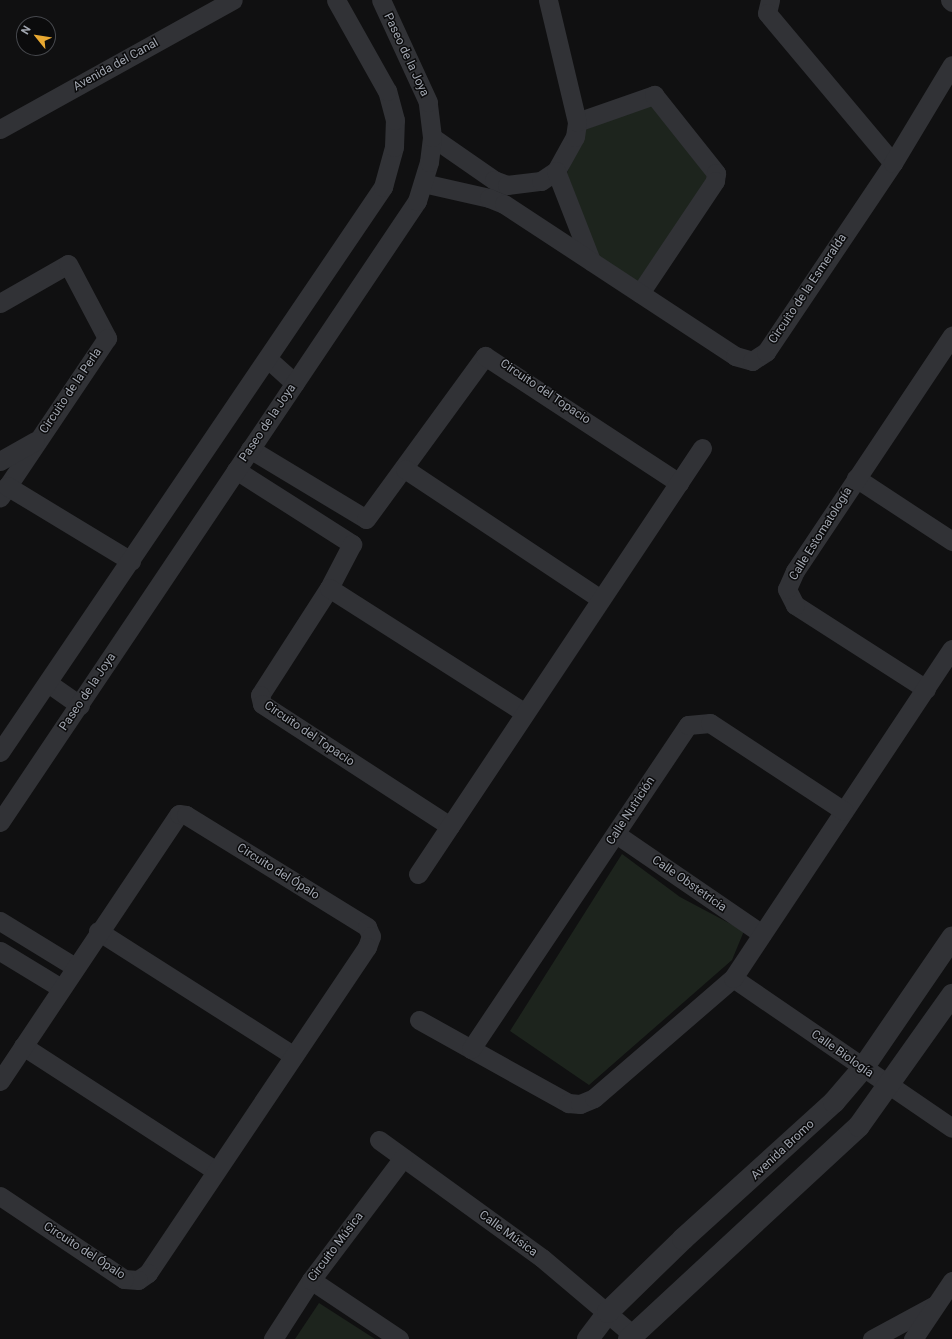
<!DOCTYPE html>
<html>
<head>
<meta charset="utf-8">
<style>
  body { margin:0 }
  #map { position:relative; width:952px; height:1339px; overflow:hidden; background:#101011; font-family:Roboto,sans-serif }
  div>[style] { position:absolute }
  [style*='--x'] { left:calc(var(--x)*1px); top:calc(var(--y)*1px); width:calc(var(--w)*1px); rotate:calc(var(--a)*1deg) }
  .green>* { inset:0; background:#1d241d }
  .minor>* { height:19px; margin:-9.5px; padding:0 9.5px; transform-origin:9.5px; border-radius:9.5px; background:#313236 }
  .tertiary>* { height:22px; margin:-11px; padding:0 11px; transform-origin:11px; border-radius:11px; background:#313236 }
  span { translate:-50% -50%; white-space:nowrap; text-align:center; line-height:1.15; -webkit-text-stroke:3px #0b0b0c; paint-order:stroke }
  .street-label { font-size:12px; color:#a2a7b1 }
  .north { position:absolute; left:16px; top:16px; width:40px; height:40px; box-sizing:border-box; background:#0b0b0c; border:1px solid #47494e; border-radius:50%; rotate:300deg; font-size:11px; font-weight:700; line-height:16px; text-align:center; color:#a2a7b1 }
  .north::after { content:''; display:block; margin:auto; width:14px; height:18px; background:#e8a831; clip-path:polygon(50% 0,100% 100%,50% 72%,0 100%) }
</style>
</head>
<body>
<div id="map">
  <div class="green">
    <i style="clip-path:polygon(652px 104px,710px 177px,638px 283px,598px 256px,567px 173px,584px 130px)"></i>
    <i style="clip-path:polygon(622px 854px,680px 897px,744px 931px,732px 960px,589px 1085px,510px 1031px)"></i>
    <i style="clip-path:polygon(319px 1303px,375px 1339px,295px 1339px)"></i>
  </div>
  <div class="minor">
    <i style="--x:770;--y:0;--w:13;--a:103"></i>
    <i style="--x:767;--y:13;--w:196;--a:50"></i>
    <i style="--x:950;--y:0;--w:3;--a:45"></i>
    <i style="--x:577;--y:122;--w:82;--a:-19.3"></i>
    <i style="--x:654;--y:95;--w:100;--a:51.5"></i>
    <i style="--x:716;--y:173;--w:8;--a:97"></i>
    <i style="--x:715;--y:181;--w:135;--a:123.8"></i>
    <i style="--x:0;--y:129;--w:266;--a:-29"></i>
    <i style="--x:432;--y:137;--w:75;--a:34.7"></i>
    <i style="--x:494;--y:180;--w:14;--a:21"></i>
    <i style="--x:507;--y:185;--w:34;--a:-7"></i>
    <i style="--x:541;--y:181;--w:18;--a:-34"></i>
    <i style="--x:556;--y:171;--w:39;--a:-61"></i>
    <i style="--x:575;--y:137;--w:15;--a:-82"></i>
    <i style="--x:577;--y:122;--w:125;--a:-103.4"></i>
    <i style="--x:556;--y:171;--w:97;--a:68.7"></i>
    <i style="--x:423;--y:183;--w:68;--a:12.8"></i>
    <i style="--x:489;--y:198;--w:16;--a:22"></i>
    <i style="--x:504;--y:204;--w:277;--a:33.3"></i>
    <i style="--x:735;--y:356;--w:18;--a:16"></i>
    <i style="--x:752;--y:361;--w:17;--a:-33"></i>
    <i style="--x:766;--y:352;--w:228;--a:-56.1"></i>
    <i style="--x:893;--y:163;--w:114;--a:-59"></i>
    <i style="--x:0;--y:303;--w:78;--a:-29.8"></i>
    <i style="--x:68;--y:264;--w:84;--a:62.2"></i>
    <i style="--x:107;--y:338;--w:192;--a:123.9"></i>
    <i style="--x:268;--y:359;--w:36;--a:42"></i>
    <i style="--x:250;--y:449;--w:135;--a:31.1"></i>
    <i style="--x:366;--y:519;--w:202;--a:-53.9"></i>
    <i style="--x:485;--y:356;--w:232;--a:33.2"></i>
    <i style="--x:0;--y:461;--w:40;--a:-29.7"></i>
    <i style="--x:405;--y:469;--w:235;--a:33.6"></i>
    <i style="--x:236;--y:470;--w:138;--a:32.5"></i>
    <i style="--x:352;--y:544;--w:50;--a:117.6"></i>
    <i style="--x:329;--y:588;--w:127;--a:122.8"></i>
    <i style="--x:260;--y:695;--w:9;--a:77"></i>
    <i style="--x:262;--y:704;--w:224;--a:33"></i>
    <i style="--x:856;--y:478;--w:115;--a:33.3"></i>
    <i style="--x:7;--y:486;--w:145;--a:31.2"></i>
    <i style="--x:329;--y:588;--w:232;--a:32.5"></i>
    <i style="--x:48;--y:683;--w:39;--a:35"></i>
    <i style="--x:926;--y:689;--w:156;--a:-147.3"></i>
    <i style="--x:795;--y:605;--w:18;--a:-117"></i>
    <i style="--x:787;--y:589;--w:20;--a:-66"></i>
    <i style="--x:795;--y:571;--w:283;--a:-56.3"></i>
    <i style="--x:0;--y:752;--w:683;--a:-55.87"></i>
    <i style="--x:383;--y:187;--w:41;--a:-74.6"></i>
    <i style="--x:394;--y:147;--w:27;--a:-88"></i>
    <i style="--x:395;--y:120;--w:30;--a:-105"></i>
    <i style="--x:387;--y:91;--w:104;--a:-119.3"></i>
    <i style="--x:0;--y:822;--w:748;--a:-56.12"></i>
    <i style="--x:417;--y:201;--w:41;--a:-72.9"></i>
    <i style="--x:429;--y:162;--w:25;--a:-83"></i>
    <i style="--x:432;--y:137;--w:35;--a:-97"></i>
    <i style="--x:428;--y:102;--w:112;--a:-114.7"></i>
    <i style="--x:616;--y:834;--w:177;--a:34.4"></i>
    <i style="--x:418;--y:874;--w:512;--a:-56.31"></i>
    <i style="--x:0;--y:921;--w:88;--a:31.5"></i>
    <i style="--x:98;--y:931;--w:232;--a:32.5"></i>
    <i style="--x:0;--y:951;--w:71;--a:31.2"></i>
    <i style="--x:733;--y:978;--w:265;--a:34.4"></i>
    <i style="--x:419;--y:1020;--w:171;--a:29.1"></i>
    <i style="--x:568;--y:1103;--w:12;--a:5"></i>
    <i style="--x:580;--y:1104;--w:15;--a:-23"></i>
    <i style="--x:594;--y:1098;--w:184;--a:-40.8"></i>
    <i style="--x:733;--y:978;--w:395;--a:-56.4"></i>
    <i style="--x:23;--y:1046;--w:230;--a:32.9"></i>
    <i style="--x:471;--y:1049;--w:390;--a:-56.2"></i>
    <i style="--x:688;--y:725;--w:22;--a:-5"></i>
    <i style="--x:710;--y:723;--w:160;--a:33.3"></i>
    <i style="--x:0;--y:1081;--w:321;--a:-56.2"></i>
    <i style="--x:179;--y:814;--w:7;--a:8"></i>
    <i style="--x:186;--y:815;--w:213;--a:31.7"></i>
    <i style="--x:367;--y:927;--w:10;--a:66"></i>
    <i style="--x:371;--y:936;--w:12;--a:110"></i>
    <i style="--x:367;--y:947;--w:393;--a:123.9"></i>
    <i style="--x:148;--y:1273;--w:12;--a:145"></i>
    <i style="--x:138;--y:1280;--w:14;--a:-176"></i>
    <i style="--x:124;--y:1279;--w:149;--a:-146.2"></i>
    <i style="--x:379;--y:1140;--w:201;--a:35.9"></i>
    <i style="--x:542;--y:1258;--w:118;--a:40.2"></i>
    <i style="--x:311;--y:1280;--w:106;--a:33.8"></i>
    <i style="--x:273;--y:1339;--w:70;--a:-57.2"></i>
    <i style="--x:311;--y:1280;--w:153;--a:-53"></i>
    <i style="--x:872;--y:1339;--w:72;--a:-28.4"></i>
    <i style="--x:913;--y:1339;--w:70;--a:-56.1"></i>
  </div>
  <div class="tertiary">
    <i style="--x:588;--y:1339;--w:34;--a:-53"></i>
    <i style="--x:608;--y:1312;--w:105;--a:-44.2"></i>
    <i style="--x:683;--y:1239;--w:204;--a:-42.2"></i>
    <i style="--x:834;--y:1102;--w:45;--a:-49.5"></i>
    <i style="--x:863;--y:1068;--w:158;--a:-55.6"></i>
    <i style="--x:629;--y:1339;--w:313;--a:-42.8"></i>
    <i style="--x:859;--y:1126;--w:161;--a:-54.6"></i>
  </div>
  <div class="street-label">
    <span style="left:406px;top:55px;rotate:65deg">Paseo de la Joya</span>
    <span style="left:116px;top:65px;rotate:-29deg">Avenida del Canal</span>
    <span style="left:808px;top:289px;rotate:-56deg">Circuito de la Esmeralda</span>
    <span style="left:71px;top:391px;rotate:-56deg">Circuito de la Perla</span>
    <span style="left:545px;top:392px;rotate:34deg">Circuito del Topacio</span>
    <span style="left:268px;top:423px;rotate:-56deg">Paseo de la Joya</span>
    <span style="left:821px;top:534px;rotate:-58deg">Calle Estomatología</span>
    <span style="left:88px;top:692px;rotate:-56deg">Paseo de la Joya</span>
    <span style="left:309px;top:734px;rotate:34deg">Circuito del Topacio</span>
    <span style="left:631px;top:811px;rotate:-57deg">Calle Nutrición</span>
    <span style="left:278px;top:872px;rotate:32deg">Circuito del Ópalo</span>
    <span style="left:689px;top:884px;rotate:35deg">Calle Obstetricia</span>
    <span style="left:842px;top:1054px;rotate:35deg">Calle Biología</span>
    <span style="left:783px;top:1150px;rotate:-43deg">Avenida Bromo</span>
    <span style="left:508px;top:1234px;rotate:36deg">Calle Música</span>
    <span style="left:336px;top:1247px;rotate:-53deg">Circuito Música</span>
    <span style="left:84px;top:1251px;rotate:33deg">Circuito del Ópalo</span>
  </div>
  <div class="north">N</div>
</div>
</body>
</html>
